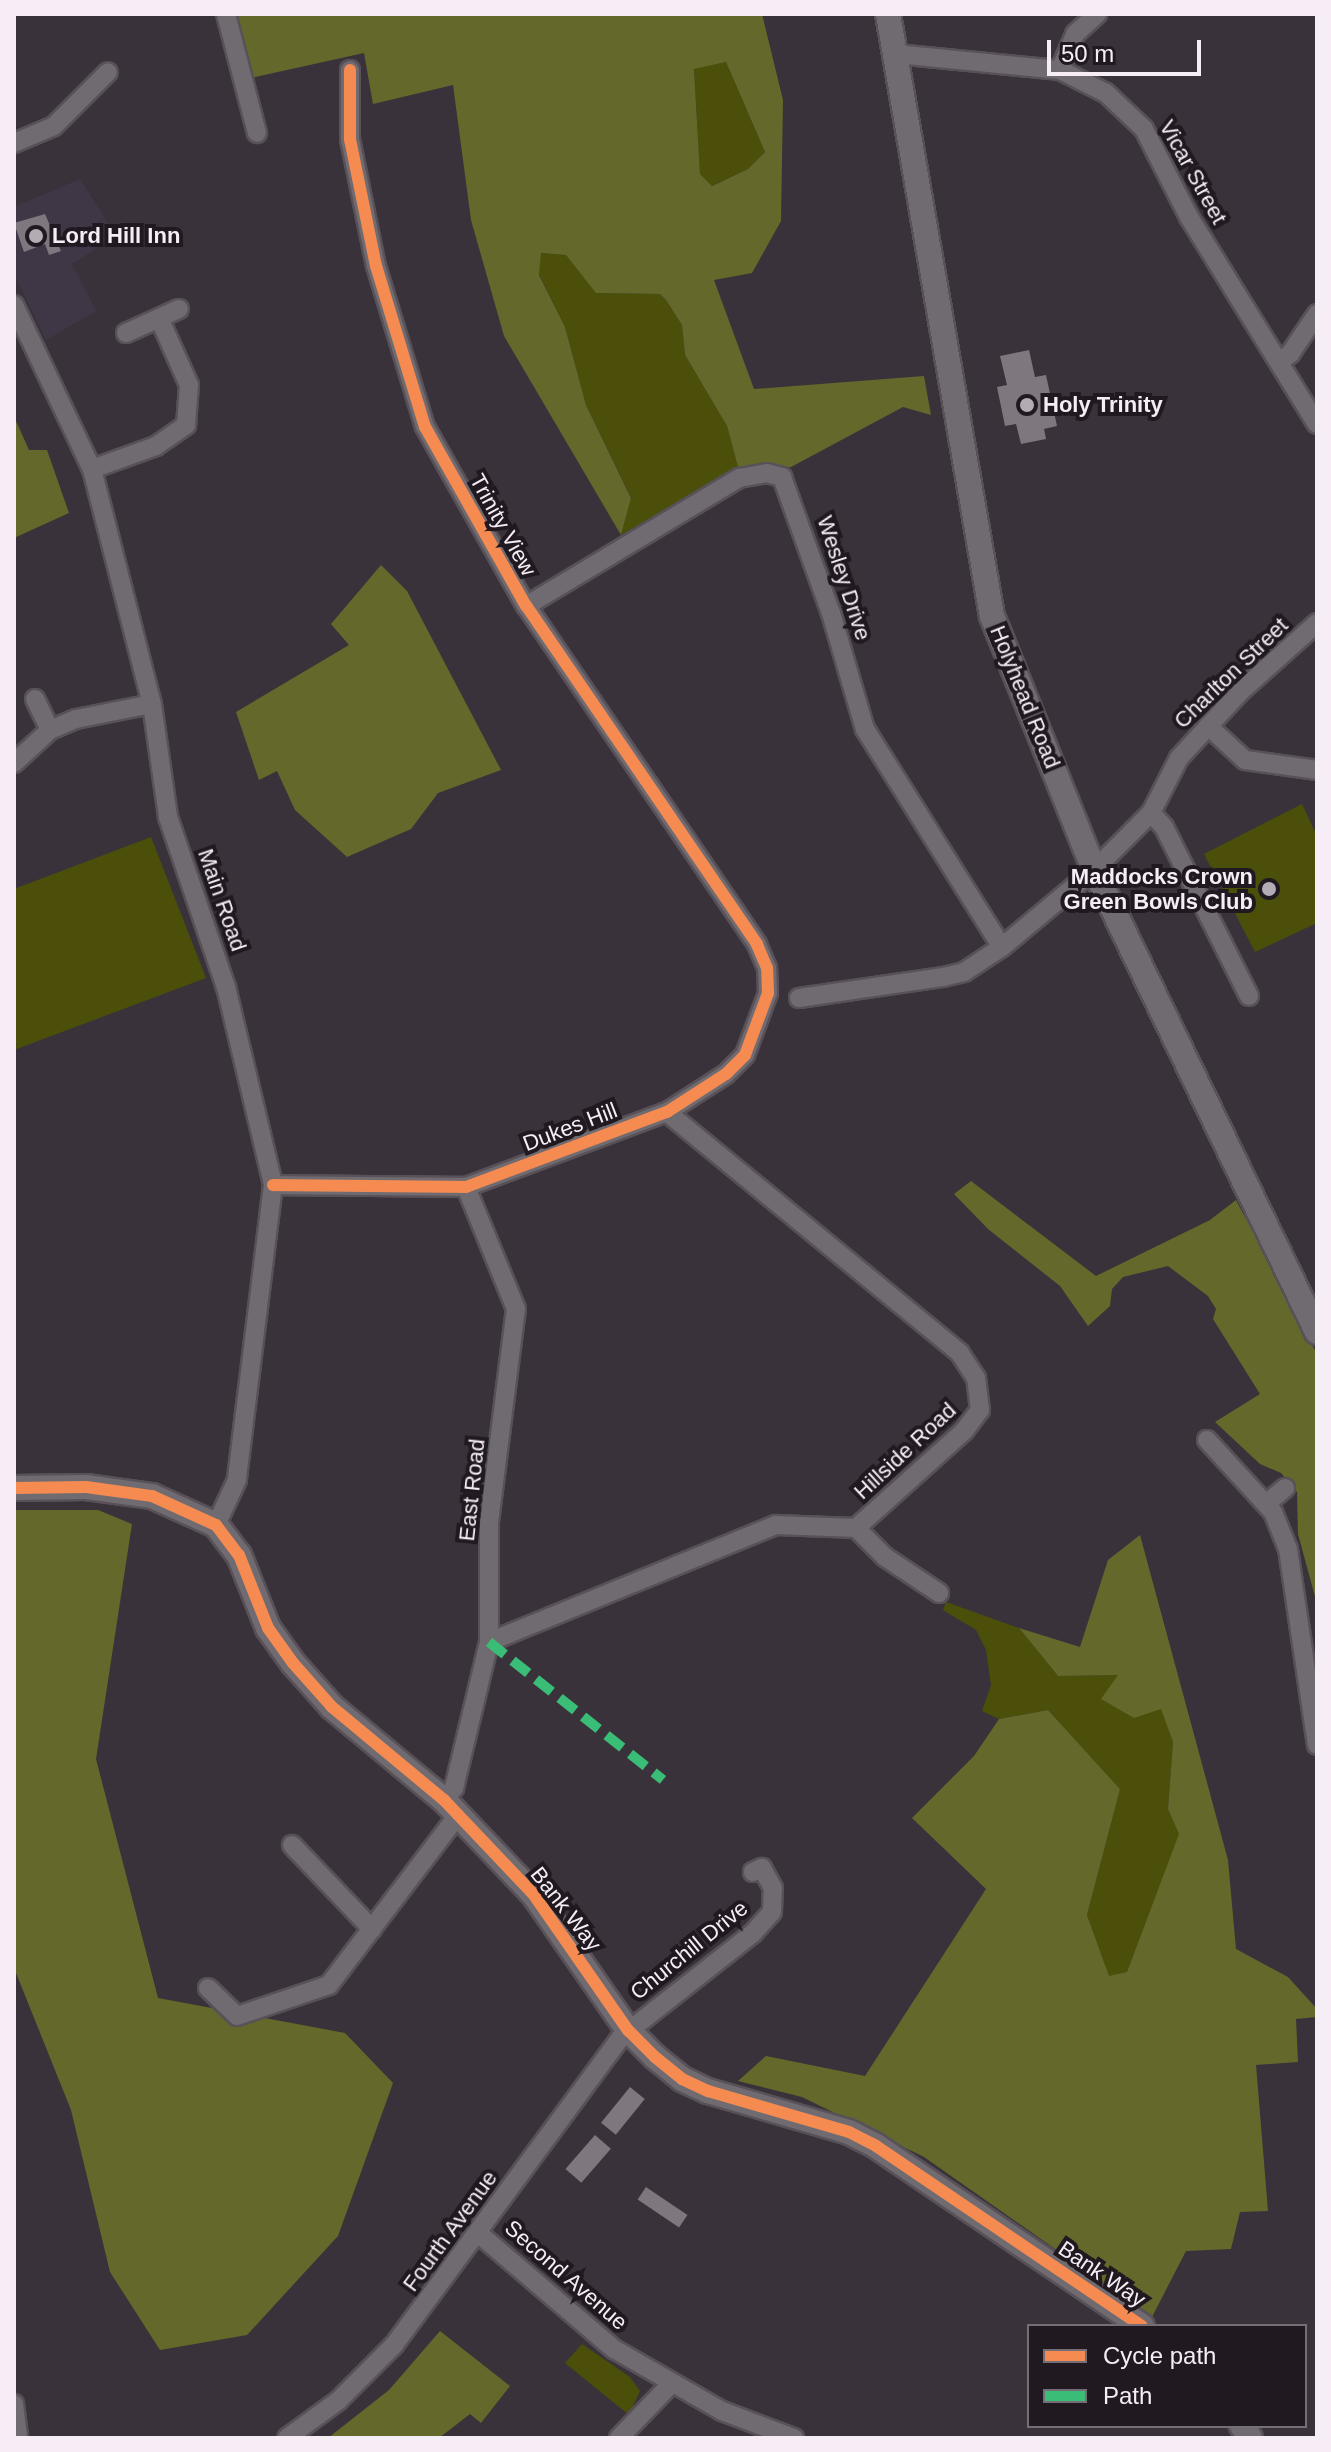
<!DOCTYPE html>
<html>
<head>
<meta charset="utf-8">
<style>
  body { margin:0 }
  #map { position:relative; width:1331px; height:2452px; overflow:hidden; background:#3a323a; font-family:Helvetica,sans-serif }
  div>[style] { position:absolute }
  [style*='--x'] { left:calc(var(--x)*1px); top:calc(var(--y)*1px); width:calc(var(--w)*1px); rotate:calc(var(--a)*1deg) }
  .commercial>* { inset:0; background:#3f3746 }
  .green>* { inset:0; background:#4b4f09 }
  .forest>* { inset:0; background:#64682a }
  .building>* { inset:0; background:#7e777e; transform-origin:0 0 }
  .roads { filter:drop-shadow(2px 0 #585158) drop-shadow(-2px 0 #585158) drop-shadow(0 2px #585158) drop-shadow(0 -2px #585158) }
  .street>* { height:18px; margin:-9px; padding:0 9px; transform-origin:9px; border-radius:9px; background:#706b70 }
  .secondary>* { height:24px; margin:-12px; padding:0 12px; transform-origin:12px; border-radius:12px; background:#706b70 }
  .quiet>* { height:10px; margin-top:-5px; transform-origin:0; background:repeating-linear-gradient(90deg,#3abd76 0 20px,transparent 0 30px) }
  .cycleway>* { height:12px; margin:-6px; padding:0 6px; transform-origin:6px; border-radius:6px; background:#f68b52 }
  .dots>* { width:22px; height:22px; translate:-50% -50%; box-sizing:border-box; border:4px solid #201920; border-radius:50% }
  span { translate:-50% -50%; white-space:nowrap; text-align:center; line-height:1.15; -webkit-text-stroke:8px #201920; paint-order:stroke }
  .street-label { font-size:22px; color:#f6edf6 }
  .poi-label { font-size:22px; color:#f6edf6; font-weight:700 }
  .left { translate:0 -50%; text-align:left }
  .right { translate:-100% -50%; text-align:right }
  .frame { position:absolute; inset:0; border:16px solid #f6edf6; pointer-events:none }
  .legend { position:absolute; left:1027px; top:2324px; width:280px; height:104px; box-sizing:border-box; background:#201920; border:2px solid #766e76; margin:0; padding:10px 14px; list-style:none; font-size:24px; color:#f6edf6 }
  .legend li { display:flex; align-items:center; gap:16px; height:40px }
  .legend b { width:40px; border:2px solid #766e76 }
  .scale { position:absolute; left:1047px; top:40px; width:154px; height:36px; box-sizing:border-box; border:4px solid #f6edf6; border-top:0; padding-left:10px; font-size:24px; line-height:28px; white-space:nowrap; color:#f6edf6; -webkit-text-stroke:6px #201920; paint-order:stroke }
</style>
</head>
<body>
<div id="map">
  <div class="commercial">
    <i style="clip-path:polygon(80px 179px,116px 236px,72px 264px,96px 311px,46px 340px,14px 274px,14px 207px)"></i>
  </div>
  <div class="green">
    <i style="clip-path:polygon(726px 62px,765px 152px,748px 169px,711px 186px,700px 175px,694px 68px)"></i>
    <i style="clip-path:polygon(540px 253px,566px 255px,597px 293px,660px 294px,666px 300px,682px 325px,685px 355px,727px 426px,738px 467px,621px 535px,631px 497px,586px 405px,565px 327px,539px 274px)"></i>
    <i style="clip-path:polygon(1302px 804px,1317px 836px,1317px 923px,1255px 952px,1204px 854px)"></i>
    <i style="clip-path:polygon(151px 837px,206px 978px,14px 1050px,14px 889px)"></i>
    <i style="clip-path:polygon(946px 1602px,1019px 1628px,1058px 1676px,1118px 1675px,1162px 1709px,1173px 1742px,1168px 1809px,1180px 1834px,1127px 1972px,1109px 1977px,1087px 1915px,1120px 1789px,1048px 1710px,999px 1719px,982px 1711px,991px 1685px,986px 1650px,976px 1630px,943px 1610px)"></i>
    <i style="clip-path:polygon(582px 2344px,630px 2377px,640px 2391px,629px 2415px,565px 2363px)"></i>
  </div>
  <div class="forest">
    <i style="clip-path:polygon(evenodd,237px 14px,762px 14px,783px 100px,781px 221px,752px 273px,714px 280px,754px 389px,924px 376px,931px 415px,903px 407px,791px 467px,738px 467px,727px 426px,685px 355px,682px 325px,666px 300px,660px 294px,596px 293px,566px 255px,541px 253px,539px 275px,565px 327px,586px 405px,631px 498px,621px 535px,504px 336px,471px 220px,453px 85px,373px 104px,364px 53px,251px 78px,237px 14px,726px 62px,765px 152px,748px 169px,712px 186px,700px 174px,694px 69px,726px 62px)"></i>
    <i style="clip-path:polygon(16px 421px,29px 450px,47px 450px,69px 513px,14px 538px)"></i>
    <i style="clip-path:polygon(381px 565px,407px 591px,501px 770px,438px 793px,411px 829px,347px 857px,295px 810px,277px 771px,259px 780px,236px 712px,349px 645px,331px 624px)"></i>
    <i style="clip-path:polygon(971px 1181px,1096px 1276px,1210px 1220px,1236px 1200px,1317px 1354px,1317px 1604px,1298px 1534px,1297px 1492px,1281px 1473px,1260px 1464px,1215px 1422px,1260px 1394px,1213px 1319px,1216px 1309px,1208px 1296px,1168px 1266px,1123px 1277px,1112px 1289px,1110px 1306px,1088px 1326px,1060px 1286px,988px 1229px,954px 1194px)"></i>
    <i style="clip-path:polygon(14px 1510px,98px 1510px,132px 1524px,96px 1759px,158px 1998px,345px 2033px,393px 2083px,338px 2236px,247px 2335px,160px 2350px,110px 2272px,71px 2110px,14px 1968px)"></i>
    <i style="clip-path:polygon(1140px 1535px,1228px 1860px,1236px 1949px,1288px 1977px,1317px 2009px,1317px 2017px,1296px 2019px,1298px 2062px,1256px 2065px,1268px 2211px,1240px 2212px,1231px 2249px,1186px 2251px,1152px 2317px,924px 2157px,802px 2097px,738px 2081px,766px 2056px,865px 2076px,986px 1889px,912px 1818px,974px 1756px,999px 1719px,1048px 1710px,1120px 1789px,1087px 1915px,1109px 1976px,1127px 1972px,1179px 1834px,1168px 1809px,1173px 1742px,1161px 1709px,1134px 1718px,1101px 1699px,1118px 1675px,1058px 1676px,1019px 1628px,1080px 1647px,1108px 1560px)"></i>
    <i style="clip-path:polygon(440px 2331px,510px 2386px,481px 2423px,470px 2414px,439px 2438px,328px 2438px,389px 2390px)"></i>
  </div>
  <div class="building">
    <i style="clip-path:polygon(45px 214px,61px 251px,49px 255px,45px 244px,24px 252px,14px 223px)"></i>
    <i style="clip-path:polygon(1029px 350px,1035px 377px,1046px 375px,1057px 426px,1044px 429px,1046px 439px,1021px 444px,1016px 424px,1005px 426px,997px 387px,1007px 385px,1000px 356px)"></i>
    <i style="left:630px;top:2087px;width:19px;height:46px;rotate:39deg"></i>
    <i style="left:595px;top:2135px;width:21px;height:45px;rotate:41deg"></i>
    <i style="left:646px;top:2187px;width:50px;height:15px;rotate:34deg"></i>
  </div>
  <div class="roads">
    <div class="street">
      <i style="--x:226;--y:14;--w:123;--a:75.4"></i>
      <i style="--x:896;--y:54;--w:165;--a:5.6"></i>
      <i style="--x:1060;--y:70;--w:51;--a:26.6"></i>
      <i style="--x:1106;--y:93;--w:52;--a:43.5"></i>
      <i style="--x:1144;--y:129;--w:99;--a:62.9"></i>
      <i style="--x:1189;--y:217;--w:243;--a:58.3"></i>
      <i style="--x:1060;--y:70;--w:39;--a:-67"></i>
      <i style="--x:1075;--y:34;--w:30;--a:-42"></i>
      <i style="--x:14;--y:143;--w:43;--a:-23"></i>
      <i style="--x:54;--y:126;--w:76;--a:-45"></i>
      <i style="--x:14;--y:305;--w:182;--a:64.6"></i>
      <i style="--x:92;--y:469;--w:243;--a:75.7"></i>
      <i style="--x:152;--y:704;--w:114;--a:81.9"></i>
      <i style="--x:168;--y:817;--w:180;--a:71.2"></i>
      <i style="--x:226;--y:987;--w:204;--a:76.6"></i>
      <i style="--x:273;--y:1185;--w:297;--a:97"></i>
      <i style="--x:237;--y:1480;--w:50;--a:115"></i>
      <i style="--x:126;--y:333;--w:58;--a:-24.4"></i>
      <i style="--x:1279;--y:362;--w:14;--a:-36"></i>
      <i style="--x:1290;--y:354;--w:48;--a:-56"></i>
      <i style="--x:92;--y:469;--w:68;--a:-19.8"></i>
      <i style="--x:156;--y:446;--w:37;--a:-35"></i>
      <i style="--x:186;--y:425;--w:40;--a:-85.7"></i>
      <i style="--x:189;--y:385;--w:73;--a:-114.1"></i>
      <i style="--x:526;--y:606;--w:249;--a:-31"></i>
      <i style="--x:739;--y:478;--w:28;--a:-10"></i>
      <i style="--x:767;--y:473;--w:16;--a:15"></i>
      <i style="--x:782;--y:477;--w:145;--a:70.2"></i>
      <i style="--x:831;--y:613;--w:121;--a:73.7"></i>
      <i style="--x:865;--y:729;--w:257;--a:57.9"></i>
      <i style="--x:35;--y:699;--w:34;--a:64"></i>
      <i style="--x:1208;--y:726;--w:50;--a:42.6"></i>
      <i style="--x:1245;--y:760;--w:73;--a:7.9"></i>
      <i style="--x:14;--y:763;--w:49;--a:-42.5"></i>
      <i style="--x:50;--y:730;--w:28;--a:-23"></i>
      <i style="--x:76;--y:719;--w:77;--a:-11.2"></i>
      <i style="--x:1151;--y:813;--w:19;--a:47"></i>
      <i style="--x:1164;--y:827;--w:189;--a:63.3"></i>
      <i style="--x:799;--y:998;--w:146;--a:-8.3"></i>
      <i style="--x:943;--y:977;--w:22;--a:-13"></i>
      <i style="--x:964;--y:972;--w:45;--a:-33.3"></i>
      <i style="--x:1002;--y:947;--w:120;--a:-39.9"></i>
      <i style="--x:1094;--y:870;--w:81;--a:-45"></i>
      <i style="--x:1151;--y:813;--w:62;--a:-63"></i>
      <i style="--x:1179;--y:758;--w:91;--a:-47.2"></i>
      <i style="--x:1241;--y:691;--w:102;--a:-41.8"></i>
      <i style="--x:273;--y:1185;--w:193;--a:0.6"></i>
      <i style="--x:466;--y:1187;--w:215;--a:-20.5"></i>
      <i style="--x:667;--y:1112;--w:70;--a:-32.8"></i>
      <i style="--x:726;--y:1074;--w:27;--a:-45"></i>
      <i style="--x:745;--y:1055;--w:66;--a:-69.6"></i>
      <i style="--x:768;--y:993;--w:25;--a:-92"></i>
      <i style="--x:767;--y:968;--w:26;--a:-113"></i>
      <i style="--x:757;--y:944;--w:409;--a:-124.3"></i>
      <i style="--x:526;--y:606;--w:206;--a:-119.4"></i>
      <i style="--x:425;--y:427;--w:168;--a:-106.9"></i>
      <i style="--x:376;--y:266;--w:130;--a:-101.6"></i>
      <i style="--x:350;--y:139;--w:69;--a:-90"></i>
      <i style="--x:1207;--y:1440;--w:98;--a:47.5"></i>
      <i style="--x:1273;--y:1512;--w:40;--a:68"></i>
      <i style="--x:1288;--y:1549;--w:198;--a:81.6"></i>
      <i style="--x:1266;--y:1504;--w:25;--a:-40"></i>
      <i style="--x:856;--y:1528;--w:41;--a:45"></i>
      <i style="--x:885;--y:1557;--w:65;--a:33.7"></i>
      <i style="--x:489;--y:1642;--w:310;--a:-22.2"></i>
      <i style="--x:776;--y:1525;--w:80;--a:2.1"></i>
      <i style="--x:856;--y:1528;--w:145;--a:-41.9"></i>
      <i style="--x:964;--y:1431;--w:26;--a:-53"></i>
      <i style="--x:980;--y:1410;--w:32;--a:-97"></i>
      <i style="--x:976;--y:1378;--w:30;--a:-123"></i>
      <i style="--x:960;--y:1353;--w:379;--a:-140.6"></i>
      <i style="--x:444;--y:1800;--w:16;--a:-50"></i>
      <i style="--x:454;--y:1788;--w:150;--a:-76.5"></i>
      <i style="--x:489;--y:1642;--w:120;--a:-90"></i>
      <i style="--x:489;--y:1522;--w:215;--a:-82.8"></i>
      <i style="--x:516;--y:1309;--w:132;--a:-112.3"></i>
      <i style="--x:292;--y:1845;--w:116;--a:46.4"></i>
      <i style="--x:208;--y:1988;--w:40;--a:44"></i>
      <i style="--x:237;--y:2016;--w:97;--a:-18.6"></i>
      <i style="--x:329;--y:1985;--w:213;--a:-52.8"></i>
      <i style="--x:478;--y:2233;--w:179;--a:40.5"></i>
      <i style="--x:614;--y:2349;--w:125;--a:29.9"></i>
      <i style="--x:722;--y:2411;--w:77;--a:20.6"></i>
      <i style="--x:14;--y:2404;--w:34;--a:83"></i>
      <i style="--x:287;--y:2438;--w:63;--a:-36"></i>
      <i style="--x:338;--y:2401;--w:79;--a:-45"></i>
      <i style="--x:394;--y:2345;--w:383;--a:-53.6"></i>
      <i style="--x:621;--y:2037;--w:168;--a:-38.2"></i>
      <i style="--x:753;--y:1933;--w:28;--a:-48"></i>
      <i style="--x:772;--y:1912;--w:24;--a:-88"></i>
      <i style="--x:773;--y:1888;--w:23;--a:-119"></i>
      <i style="--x:762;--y:1868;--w:10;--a:156"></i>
      <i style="--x:619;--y:2438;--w:75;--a:-46.1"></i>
    </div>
    <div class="secondary">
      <i style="--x:888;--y:14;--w:611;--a:80.2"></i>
      <i style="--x:992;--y:616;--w:274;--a:68.1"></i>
      <i style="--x:1094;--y:870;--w:513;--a:64.23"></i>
      <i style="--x:14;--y:1488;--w:72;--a:-0.8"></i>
      <i style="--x:86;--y:1487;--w:67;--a:7.8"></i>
      <i style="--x:152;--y:1496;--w:70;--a:24.4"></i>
      <i style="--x:216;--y:1525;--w:38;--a:53"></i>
      <i style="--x:239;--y:1555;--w:79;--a:68.3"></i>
      <i style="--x:268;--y:1628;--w:43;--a:54.5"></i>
      <i style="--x:293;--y:1663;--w:59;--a:48.4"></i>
      <i style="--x:332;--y:1707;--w:146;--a:39.7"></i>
      <i style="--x:444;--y:1800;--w:131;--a:46.5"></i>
      <i style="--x:534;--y:1895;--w:165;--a:55.2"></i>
      <i style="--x:628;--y:2030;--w:38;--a:45"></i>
      <i style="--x:655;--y:2057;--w:35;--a:39"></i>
      <i style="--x:682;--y:2079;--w:29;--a:25"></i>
      <i style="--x:708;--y:2091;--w:147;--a:16.2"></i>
      <i style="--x:849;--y:2132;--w:30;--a:27"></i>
      <i style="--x:876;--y:2146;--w:321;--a:34.1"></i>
      <i style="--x:1242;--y:2426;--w:14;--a:56"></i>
    </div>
  </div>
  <div class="quiet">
    <i style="--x:489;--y:1642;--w:222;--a:38.4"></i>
  </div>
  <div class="cycleway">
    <i style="--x:273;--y:1185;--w:193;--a:0.6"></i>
    <i style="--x:466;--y:1187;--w:215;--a:-20.5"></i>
    <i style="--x:667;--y:1112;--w:70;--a:-32.8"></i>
    <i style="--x:726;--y:1074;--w:27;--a:-45"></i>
    <i style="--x:745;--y:1055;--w:66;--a:-69.6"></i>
    <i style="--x:768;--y:993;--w:25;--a:-92"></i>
    <i style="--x:767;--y:968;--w:26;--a:-113"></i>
    <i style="--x:757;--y:944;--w:409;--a:-124.3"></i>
    <i style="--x:526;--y:606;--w:206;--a:-119.4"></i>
    <i style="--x:425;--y:427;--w:168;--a:-106.9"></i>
    <i style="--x:376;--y:266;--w:130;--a:-101.6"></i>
    <i style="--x:350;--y:139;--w:69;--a:-90"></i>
    <i style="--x:14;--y:1488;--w:72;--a:-0.8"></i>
    <i style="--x:86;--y:1487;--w:67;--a:7.8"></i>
    <i style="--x:152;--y:1496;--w:70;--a:24.4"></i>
    <i style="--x:216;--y:1525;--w:38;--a:53"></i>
    <i style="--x:239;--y:1555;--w:79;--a:68.3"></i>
    <i style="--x:268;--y:1628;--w:43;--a:54.5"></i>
    <i style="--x:293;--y:1663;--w:59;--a:48.4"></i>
    <i style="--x:332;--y:1707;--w:146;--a:39.7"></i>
    <i style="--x:444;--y:1800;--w:131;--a:46.5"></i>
    <i style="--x:534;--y:1895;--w:165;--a:55.2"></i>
    <i style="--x:628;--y:2030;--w:38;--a:45"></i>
    <i style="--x:655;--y:2057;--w:35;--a:39"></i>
    <i style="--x:682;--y:2079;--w:29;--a:25"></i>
    <i style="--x:708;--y:2091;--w:147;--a:16.2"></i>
    <i style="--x:849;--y:2132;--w:30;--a:27"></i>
    <i style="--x:876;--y:2146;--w:321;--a:34.1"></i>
  </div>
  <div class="dots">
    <i style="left:36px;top:236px;background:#b4acb4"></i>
    <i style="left:1027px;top:405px;background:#b4acb4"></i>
    <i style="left:1269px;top:889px;background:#b4acb4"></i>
  </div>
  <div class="street-label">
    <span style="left:1193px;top:172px;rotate:61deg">Vicar Street</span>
    <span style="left:503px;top:525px;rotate:61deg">Trinity View</span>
    <span style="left:844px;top:578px;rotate:72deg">Wesley Drive</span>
    <span style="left:1231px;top:673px;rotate:-44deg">Charlton Street</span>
    <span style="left:1025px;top:697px;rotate:68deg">Holyhead Road</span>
    <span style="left:222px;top:900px;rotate:71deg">Main Road</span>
    <span style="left:570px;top:1127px;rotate:-21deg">Dukes Hill</span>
    <span style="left:905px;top:1451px;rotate:-43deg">Hillside Road</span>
    <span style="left:472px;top:1490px;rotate:-84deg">East Road</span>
    <span style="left:566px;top:1909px;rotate:52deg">Bank Way</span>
    <span style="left:689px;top:1950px;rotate:-39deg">Churchill Drive</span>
    <span style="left:450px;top:2231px;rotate:-54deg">Fourth Avenue</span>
    <span style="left:1102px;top:2274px;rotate:34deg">Bank Way</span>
    <span style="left:566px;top:2275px;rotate:41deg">Second Avenue</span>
  </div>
  <div class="poi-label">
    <span class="left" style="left:52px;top:236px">Lord Hill Inn</span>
    <span class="left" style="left:1043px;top:405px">Holy Trinity</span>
    <span class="right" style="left:1253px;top:889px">Maddocks Crown<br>Green Bowls Club</span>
  </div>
  <div class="frame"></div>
  <ul class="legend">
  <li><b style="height:10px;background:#f68b52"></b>Cycle path</li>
  <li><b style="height:10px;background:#3abd76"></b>Path</li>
  </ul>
  <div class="scale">50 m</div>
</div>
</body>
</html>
